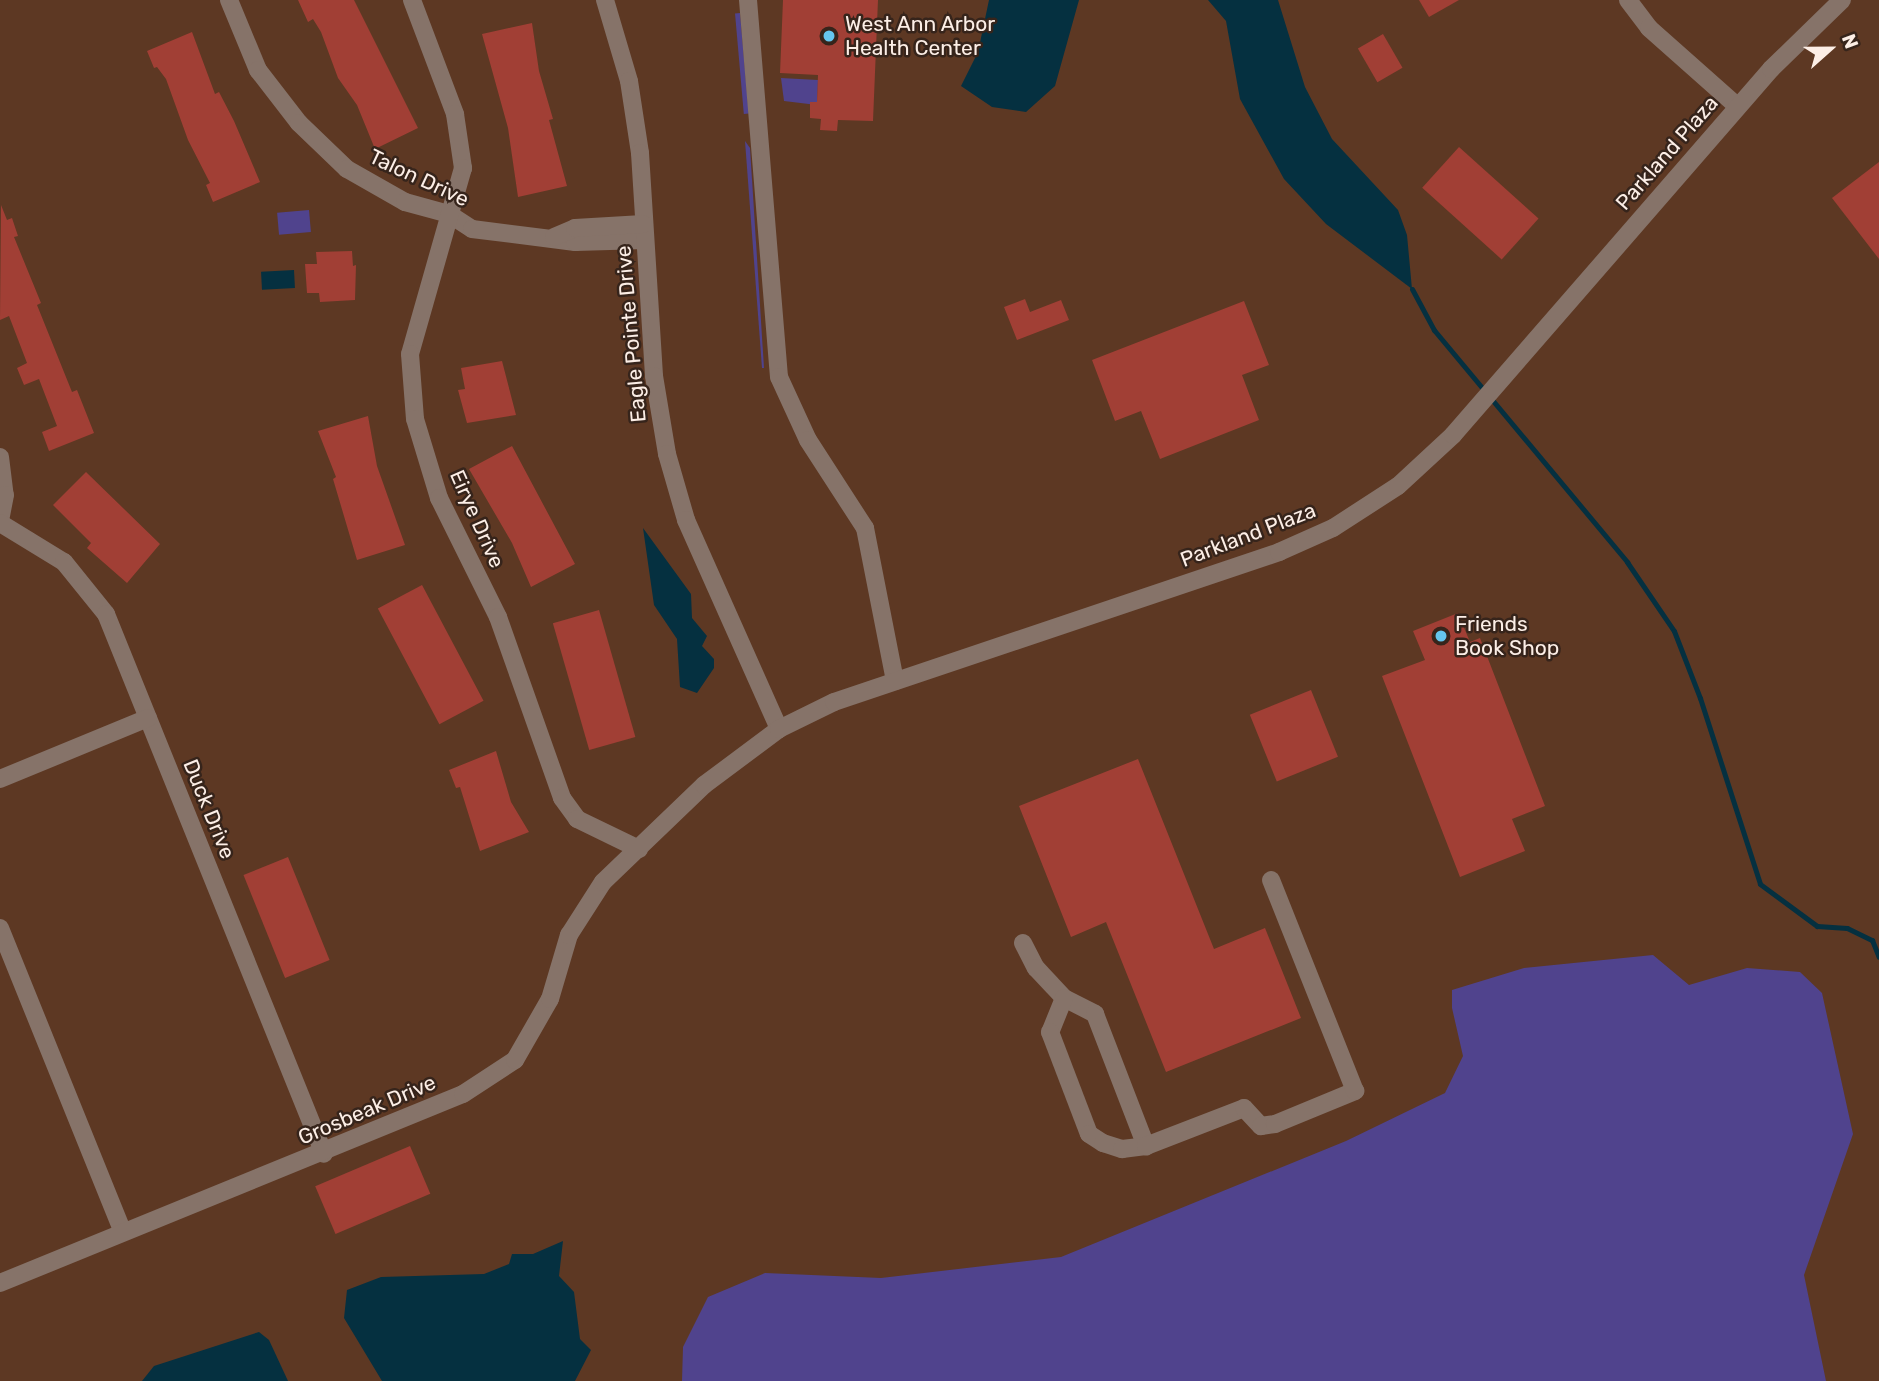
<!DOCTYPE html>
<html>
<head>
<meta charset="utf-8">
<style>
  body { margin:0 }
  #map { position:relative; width:1879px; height:1381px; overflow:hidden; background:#5d3823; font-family:Rubik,sans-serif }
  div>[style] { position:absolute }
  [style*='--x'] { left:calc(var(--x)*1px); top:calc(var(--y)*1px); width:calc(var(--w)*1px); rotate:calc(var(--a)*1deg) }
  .green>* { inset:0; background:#50438d; transform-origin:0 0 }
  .water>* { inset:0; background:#053040; transform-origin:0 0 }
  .stream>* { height:5px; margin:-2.5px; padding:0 2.5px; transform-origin:2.5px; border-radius:2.5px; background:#053040 }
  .building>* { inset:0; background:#a13f35; transform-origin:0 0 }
  .minor>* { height:18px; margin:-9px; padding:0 9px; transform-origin:9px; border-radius:9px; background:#867369 }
  .dots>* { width:19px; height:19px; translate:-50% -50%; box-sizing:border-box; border:4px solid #36241b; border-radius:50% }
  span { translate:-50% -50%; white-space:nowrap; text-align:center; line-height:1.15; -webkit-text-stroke:5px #36241b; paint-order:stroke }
  .poi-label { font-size:21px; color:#fceee6 }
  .left { translate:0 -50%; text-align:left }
  .street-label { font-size:21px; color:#fceee6 }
  .north { position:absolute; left:1795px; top:14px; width:70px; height:70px; -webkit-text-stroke:5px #36241b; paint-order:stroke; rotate:69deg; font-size:19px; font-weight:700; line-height:28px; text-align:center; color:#fceee6 }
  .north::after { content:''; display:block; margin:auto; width:24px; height:32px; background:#fceee6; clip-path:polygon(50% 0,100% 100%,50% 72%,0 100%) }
</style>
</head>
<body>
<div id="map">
  <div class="green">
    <i style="left:740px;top:13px;width:101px;height:5px;rotate:85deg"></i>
    <i style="clip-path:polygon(781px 78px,818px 80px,817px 105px,784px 101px)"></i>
    <i style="clip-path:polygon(745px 141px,750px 148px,764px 368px,762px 368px)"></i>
    <i style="left:309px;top:210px;width:22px;height:32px;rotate:85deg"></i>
    <i style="clip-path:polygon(1653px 955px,1689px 985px,1747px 968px,1800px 972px,1822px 993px,1853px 1134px,1804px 1275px,1826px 1381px,682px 1381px,683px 1347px,708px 1297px,765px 1273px,881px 1278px,1061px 1257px,1346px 1141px,1445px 1093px,1463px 1056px,1452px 1008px,1452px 990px,1524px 968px)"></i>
  </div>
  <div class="water">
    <i style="clip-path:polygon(989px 0,1079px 0,1055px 86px,1026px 112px,992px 107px,961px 86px,978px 52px)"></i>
    <i style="clip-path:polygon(1208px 0,1278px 0,1305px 87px,1332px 139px,1398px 210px,1407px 235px,1412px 289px,1326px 224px,1284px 179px,1240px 99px,1226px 21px)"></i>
    <i style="left:294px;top:270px;width:18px;height:33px;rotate:87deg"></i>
    <i style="clip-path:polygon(643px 528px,691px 594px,692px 618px,707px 636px,702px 646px,714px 659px,714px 668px,697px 693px,680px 687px,677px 639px,654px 605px)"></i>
    <i style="clip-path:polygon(563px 1241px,559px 1276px,574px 1292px,580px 1339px,591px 1350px,575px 1381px,382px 1381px,344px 1318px,347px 1290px,381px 1277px,484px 1274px,509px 1264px,512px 1254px,533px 1254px)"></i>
    <i style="clip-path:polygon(259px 1332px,269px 1340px,288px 1381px,142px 1381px,154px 1366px)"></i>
  </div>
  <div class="stream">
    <i style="--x:1412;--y:289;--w:47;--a:61.8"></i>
    <i style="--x:1434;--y:330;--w:302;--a:50.2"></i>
    <i style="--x:1627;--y:562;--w:83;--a:55.7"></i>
    <i style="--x:1674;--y:631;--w:72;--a:68.8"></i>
    <i style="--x:1700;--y:698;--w:195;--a:72.1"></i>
    <i style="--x:1760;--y:884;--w:71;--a:36.4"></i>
    <i style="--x:1817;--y:926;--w:30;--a:4"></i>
    <i style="--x:1847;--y:928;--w:28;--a:26"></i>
    <i style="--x:1872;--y:940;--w:18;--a:68"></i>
  </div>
  <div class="building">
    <i style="clip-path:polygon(298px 0,354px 0,418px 128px,375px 149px,357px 105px,338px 78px,321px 32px,313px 19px,308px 22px)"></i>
    <i style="clip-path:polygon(783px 0,878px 0,873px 121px,838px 120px,837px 131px,820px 130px,821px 119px,810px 118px,810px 102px,817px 102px,818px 75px,780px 73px)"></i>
    <i style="clip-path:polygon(1419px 0,1459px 0,1429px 17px)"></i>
    <i style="clip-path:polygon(532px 23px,539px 71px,553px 119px,549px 120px,567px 186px,518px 197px,508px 128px,482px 34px)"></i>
    <i style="clip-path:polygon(192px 32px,215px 94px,219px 92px,234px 121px,260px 182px,213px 202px,206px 185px,210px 183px,188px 140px,166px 79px,157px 67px,154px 68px,147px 51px)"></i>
    <i style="left:1383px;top:34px;width:39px;height:29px;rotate:60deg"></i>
    <i style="left:1459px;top:147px;width:107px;height:55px;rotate:42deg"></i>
    <i style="clip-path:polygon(1879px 162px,1879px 259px,1832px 198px)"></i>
    <i style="clip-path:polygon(1px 205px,7px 220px,12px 218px,18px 236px,14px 237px,41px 303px,37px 305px,72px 392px,77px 390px,94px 433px,49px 451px,42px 432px,57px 426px,39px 379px,24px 385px,17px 368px,27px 363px,9px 316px,0 320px)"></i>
    <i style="clip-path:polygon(352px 251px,353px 266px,356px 265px,355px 300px,320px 302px,319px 293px,307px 293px,305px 264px,317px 264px,316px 252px)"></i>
    <i style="clip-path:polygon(1025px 299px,1030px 312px,1061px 300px,1069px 320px,1017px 340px,1004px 307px)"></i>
    <i style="clip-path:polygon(1244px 301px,1269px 365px,1242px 375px,1259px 420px,1160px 459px,1141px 411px,1115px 421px,1092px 360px)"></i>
    <i style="clip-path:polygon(502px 361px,516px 415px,467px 423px,458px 390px,465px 389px,461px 368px)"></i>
    <i style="clip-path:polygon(368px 416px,377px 466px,405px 545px,357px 560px,333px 479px,336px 477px,318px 431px)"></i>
    <i style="clip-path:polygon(512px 446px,575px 564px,531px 587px,512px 543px,469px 469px)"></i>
    <i style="clip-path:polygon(86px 472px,160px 544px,127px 583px,87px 548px,91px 543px,53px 505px)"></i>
    <i style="left:422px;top:585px;width:131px;height:50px;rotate:62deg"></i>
    <i style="left:599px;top:610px;width:132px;height:48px;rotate:74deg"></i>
    <i style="clip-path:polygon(1458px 613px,1470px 642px,1480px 638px,1545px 806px,1512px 819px,1525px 851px,1460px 877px,1382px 676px,1425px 660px,1413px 631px)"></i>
    <i style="left:1311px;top:690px;width:72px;height:66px;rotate:68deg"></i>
    <i style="clip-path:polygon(496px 751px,511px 802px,529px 832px,480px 851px,460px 787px,456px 788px,449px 770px)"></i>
    <i style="clip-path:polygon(1138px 759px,1214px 949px,1265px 928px,1301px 1018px,1166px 1072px,1106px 922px,1071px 937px,1019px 806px)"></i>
    <i style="left:288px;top:857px;width:111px;height:48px;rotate:68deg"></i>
    <i style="left:410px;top:1146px;width:52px;height:103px;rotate:67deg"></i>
  </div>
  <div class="minor">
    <i style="--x:229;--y:0;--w:76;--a:67.5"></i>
    <i style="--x:258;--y:70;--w:67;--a:52.3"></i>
    <i style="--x:299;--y:123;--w:66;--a:43.8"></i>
    <i style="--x:347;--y:169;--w:67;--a:29.6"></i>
    <i style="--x:405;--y:202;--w:46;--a:15.3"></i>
    <i style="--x:449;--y:214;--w:27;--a:33"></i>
    <i style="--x:472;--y:229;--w:104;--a:7.2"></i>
    <i style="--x:575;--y:242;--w:70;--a:-1.6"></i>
    <i style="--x:412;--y:0;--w:122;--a:69.3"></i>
    <i style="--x:455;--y:114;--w:55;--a:81.6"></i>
    <i style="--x:463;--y:168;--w:193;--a:105.9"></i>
    <i style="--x:410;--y:354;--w:65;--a:85.6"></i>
    <i style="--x:415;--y:419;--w:83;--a:73.1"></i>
    <i style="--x:439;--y:498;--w:133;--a:63.6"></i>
    <i style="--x:498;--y:617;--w:192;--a:70.5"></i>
    <i style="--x:562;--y:798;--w:26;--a:54"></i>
    <i style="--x:577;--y:819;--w:69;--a:25.8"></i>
    <i style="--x:605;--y:0;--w:84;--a:73.5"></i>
    <i style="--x:629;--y:81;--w:73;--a:81.3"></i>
    <i style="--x:640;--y:153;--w:223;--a:86.4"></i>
    <i style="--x:654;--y:376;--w:79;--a:80.5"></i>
    <i style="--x:667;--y:454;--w:69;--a:73.9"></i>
    <i style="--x:686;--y:520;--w:229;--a:66"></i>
    <i style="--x:748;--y:0;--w:378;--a:85.3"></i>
    <i style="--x:779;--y:377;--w:69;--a:65.3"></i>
    <i style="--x:808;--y:440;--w:105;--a:57.1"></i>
    <i style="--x:865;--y:528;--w:156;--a:78.9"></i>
    <i style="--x:1628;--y:0;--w:35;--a:53"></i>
    <i style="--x:1649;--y:28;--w:118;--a:41.6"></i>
    <i style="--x:554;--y:237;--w:23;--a:-23"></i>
    <i style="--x:575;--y:228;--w:68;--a:-3.4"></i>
    <i style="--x:0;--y:457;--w:38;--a:83"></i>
    <i style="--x:5;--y:495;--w:26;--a:101"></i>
    <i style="--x:0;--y:523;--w:75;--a:31.4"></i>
    <i style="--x:64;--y:562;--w:67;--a:51.1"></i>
    <i style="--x:106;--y:614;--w:582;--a:68.02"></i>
    <i style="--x:0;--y:779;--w:160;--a:-22.4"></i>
    <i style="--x:0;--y:928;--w:328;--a:68"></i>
    <i style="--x:1023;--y:943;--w:28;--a:63"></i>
    <i style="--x:1036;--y:968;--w:41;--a:47"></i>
    <i style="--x:1064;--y:998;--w:35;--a:27"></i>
    <i style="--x:1095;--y:1014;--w:142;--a:68.9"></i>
    <i style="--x:1064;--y:998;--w:37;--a:112"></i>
    <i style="--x:1050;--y:1032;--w:109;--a:69.1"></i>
    <i style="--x:1089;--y:1134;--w:17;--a:33"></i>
    <i style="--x:1103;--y:1143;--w:20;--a:18"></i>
    <i style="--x:1122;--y:1149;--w:24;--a:-7"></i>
    <i style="--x:1146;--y:1146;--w:105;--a:-21.2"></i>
    <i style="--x:1244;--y:1108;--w:25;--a:47"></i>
    <i style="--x:1261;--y:1126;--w:14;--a:-8"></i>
    <i style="--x:1275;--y:1124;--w:87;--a:-22.4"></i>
    <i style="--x:1355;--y:1091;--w:227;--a:-111.7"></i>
    <i style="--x:0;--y:1283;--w:500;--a:-22.21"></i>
    <i style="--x:463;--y:1094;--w:62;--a:-33.2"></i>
    <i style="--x:515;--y:1060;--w:70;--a:-60.2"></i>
    <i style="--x:550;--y:999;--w:67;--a:-73.5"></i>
    <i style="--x:569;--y:935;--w:63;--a:-57.3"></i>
    <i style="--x:603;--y:882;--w:140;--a:-43.8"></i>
    <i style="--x:704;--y:785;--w:94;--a:-36.7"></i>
    <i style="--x:779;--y:729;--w:61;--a:-26.1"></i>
    <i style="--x:834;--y:702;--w:470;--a:-18.6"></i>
    <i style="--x:1279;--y:552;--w:59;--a:-24"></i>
    <i style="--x:1333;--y:528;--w:77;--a:-32.9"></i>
    <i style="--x:1398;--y:486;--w:75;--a:-42.8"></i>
    <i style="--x:1453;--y:435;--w:485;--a:-49"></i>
    <i style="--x:1771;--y:69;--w:99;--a:-44.2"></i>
  </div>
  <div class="dots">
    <i style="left:829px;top:36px;background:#65c5ee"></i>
    <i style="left:1441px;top:636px;background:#65c5ee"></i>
  </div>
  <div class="poi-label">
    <span class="left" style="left:845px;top:36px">West Ann Arbor<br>Health Center</span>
    <span class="left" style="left:1455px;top:636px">Friends<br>Book Shop</span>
  </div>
  <div class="street-label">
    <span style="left:1667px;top:153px;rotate:-49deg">Parkland Plaza</span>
    <span style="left:419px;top:178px;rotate:25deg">Talon Drive</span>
    <span style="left:631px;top:334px;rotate:-95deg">Eagle Pointe Drive</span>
    <span style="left:477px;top:519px;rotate:66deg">Eirye Drive</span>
    <span style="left:1248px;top:535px;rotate:-21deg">Parkland Plaza</span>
    <span style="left:209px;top:809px;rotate:68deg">Duck Drive</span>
    <span style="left:367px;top:1110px;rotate:-23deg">Grosbeak Drive</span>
  </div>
  <div class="north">N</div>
</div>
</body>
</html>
